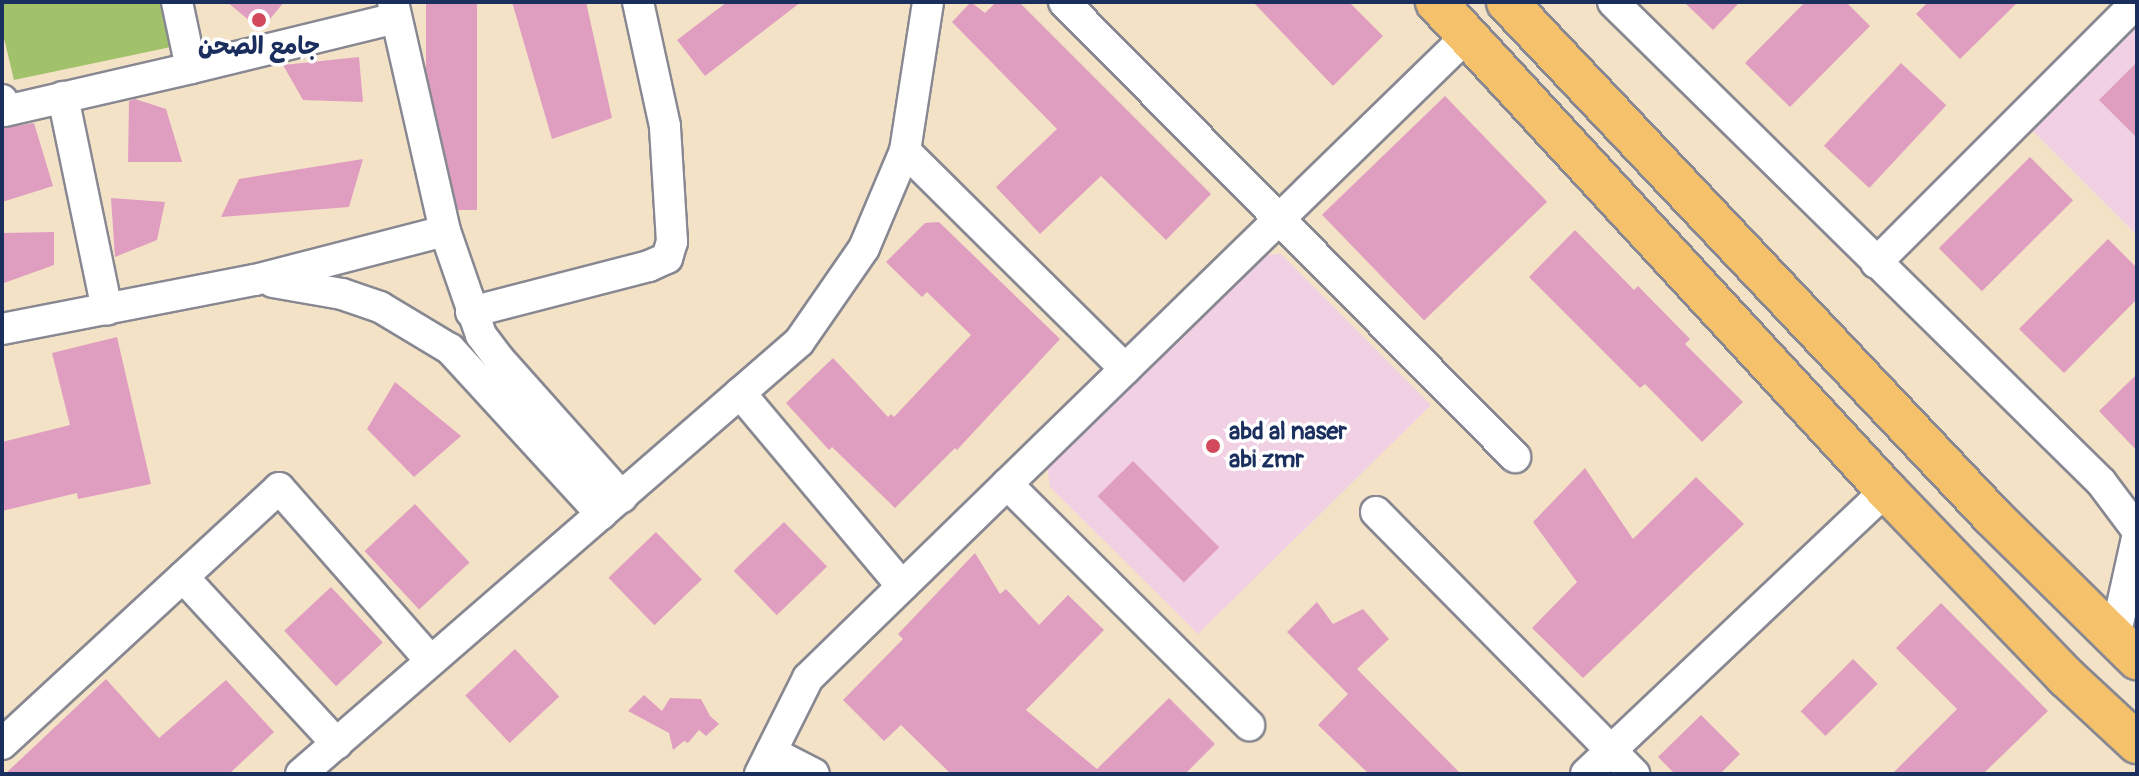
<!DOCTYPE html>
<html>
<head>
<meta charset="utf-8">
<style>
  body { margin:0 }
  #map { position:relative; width:2139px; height:776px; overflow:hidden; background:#f4e2c7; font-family:Pangolin,"Playpen Sans Arabic",sans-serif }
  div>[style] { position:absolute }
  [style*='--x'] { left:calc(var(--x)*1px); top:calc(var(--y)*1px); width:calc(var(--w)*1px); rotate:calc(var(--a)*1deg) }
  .built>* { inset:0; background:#f1d0e4 }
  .green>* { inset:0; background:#a1c26b }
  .building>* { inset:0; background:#df9ec0; transform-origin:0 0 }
  .roads { filter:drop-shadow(2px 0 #888892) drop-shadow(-2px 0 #888892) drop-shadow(0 2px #888892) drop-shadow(0 -2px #888892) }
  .minor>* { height:30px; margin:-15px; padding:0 15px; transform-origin:15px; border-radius:15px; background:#fff }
  .major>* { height:40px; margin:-20px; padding:0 20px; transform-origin:20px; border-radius:20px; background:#f5c16b }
  .dots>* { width:22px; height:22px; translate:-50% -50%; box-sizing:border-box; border:4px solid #fff; border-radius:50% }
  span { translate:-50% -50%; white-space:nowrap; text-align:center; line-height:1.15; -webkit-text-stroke:7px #fff; paint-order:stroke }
  .poi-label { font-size:24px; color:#1b2f5e; font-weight:700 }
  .left { translate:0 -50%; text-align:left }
  .frame { position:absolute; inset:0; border:4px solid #1b2f5e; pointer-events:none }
</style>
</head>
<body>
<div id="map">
  <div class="built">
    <i style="clip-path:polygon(2137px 22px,2137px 235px,2030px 128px)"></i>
    <i style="clip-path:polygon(1281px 254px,1431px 405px,1198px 634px,1050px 487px,1047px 465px,1265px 255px)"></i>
  </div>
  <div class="green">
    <i style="clip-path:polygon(2px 2px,162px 2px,171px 47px,14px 80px,2px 30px)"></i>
  </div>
  <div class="building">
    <i style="clip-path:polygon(227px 2px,284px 2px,261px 30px)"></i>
    <i style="left:426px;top:2px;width:51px;height:208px"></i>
    <i style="clip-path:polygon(512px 2px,586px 2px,612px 118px,552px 139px)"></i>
    <i style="clip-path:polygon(727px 2px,801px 2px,705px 76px,677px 40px)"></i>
    <i style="clip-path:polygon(971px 2px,985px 13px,996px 2px,1019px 2px,1211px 194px,1166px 240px,1101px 176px,1040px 234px,996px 187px,1057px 129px,952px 22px)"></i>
    <i style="clip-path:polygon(1253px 2px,1349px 2px,1383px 36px,1333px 86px)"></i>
    <i style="clip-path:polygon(1684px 2px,1740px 2px,1713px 30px)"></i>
    <i style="clip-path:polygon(1805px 2px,1846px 2px,1870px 26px,1790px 107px,1745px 63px)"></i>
    <i style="clip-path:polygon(1928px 2px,2018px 2px,1960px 59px,1916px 14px)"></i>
    <i style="clip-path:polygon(359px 57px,363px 102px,303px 100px,283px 65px)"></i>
    <i style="clip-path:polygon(2137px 62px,2137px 138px,2099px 100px)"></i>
    <i style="left:1901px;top:63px;width:62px;height:113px;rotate:43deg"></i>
    <i style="left:1445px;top:96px;width:147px;height:171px;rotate:46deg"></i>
    <i style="clip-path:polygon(135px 99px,166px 109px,182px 162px,128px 162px,129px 101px)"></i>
    <i style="clip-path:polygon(34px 123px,53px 186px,2px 202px,2px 128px)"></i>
    <i style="left:2030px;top:157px;width:61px;height:129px;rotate:45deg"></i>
    <i style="clip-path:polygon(363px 159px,349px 207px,221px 217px,239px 179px)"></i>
    <i style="clip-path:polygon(111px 198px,165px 202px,157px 240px,115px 257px)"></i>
    <i style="clip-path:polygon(939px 222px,1060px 339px,957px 450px,955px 448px,895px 508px,832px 447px,829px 450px,786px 403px,833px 358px,888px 417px,891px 414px,894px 417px,971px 335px,927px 292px,922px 297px,886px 262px,925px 223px)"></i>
    <i style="clip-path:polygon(1575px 230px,1634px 290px,1638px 286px,1690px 339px,1685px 344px,1743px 402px,1702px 442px,1645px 384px,1640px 388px,1529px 277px)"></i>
    <i style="clip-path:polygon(54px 232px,54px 265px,4px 283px,2px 233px)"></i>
    <i style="clip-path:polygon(2108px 239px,2137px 268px,2137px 299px,2064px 373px,2019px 329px)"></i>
    <i style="clip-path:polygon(117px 337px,151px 484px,78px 499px,77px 493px,2px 511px,2px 442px,70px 425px,52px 353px)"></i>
    <i style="clip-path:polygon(2137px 374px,2137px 451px,2099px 411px)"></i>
    <i style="clip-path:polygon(395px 382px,461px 436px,414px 477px,367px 429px)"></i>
    <i style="left:1133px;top:461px;width:122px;height:50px;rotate:45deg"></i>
    <i style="clip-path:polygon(1585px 468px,1633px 539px,1696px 477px,1744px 524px,1583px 678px,1532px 628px,1577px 582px,1533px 522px)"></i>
    <i style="left:415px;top:504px;width:80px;height:69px;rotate:47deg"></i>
    <i style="left:784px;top:522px;width:62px;height:70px;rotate:46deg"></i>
    <i style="left:656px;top:532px;width:66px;height:66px;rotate:46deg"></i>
    <i style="clip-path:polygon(975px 553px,1000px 594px,1006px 589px,1039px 625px,1068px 595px,1104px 630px,1026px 710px,1097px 769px,1169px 698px,1215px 744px,1185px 774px,951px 774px,901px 725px,884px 741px,843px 700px,903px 639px,898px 634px)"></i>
    <i style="left:331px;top:587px;width:76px;height:64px;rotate:47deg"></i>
    <i style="clip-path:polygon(1317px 602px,1333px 624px,1363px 609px,1389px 639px,1357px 669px,1461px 774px,1369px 774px,1318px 725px,1348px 694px,1287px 632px)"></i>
    <i style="clip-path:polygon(1941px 603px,2048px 711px,1983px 774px,1892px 774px,1957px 709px,1896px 648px)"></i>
    <i style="left:515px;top:649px;width:65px;height:68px;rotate:47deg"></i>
    <i style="left:1853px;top:659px;width:35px;height:74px;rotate:45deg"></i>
    <i style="clip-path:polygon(106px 679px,159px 738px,226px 680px,274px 732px,229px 774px,5px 774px)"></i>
    <i style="clip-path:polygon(644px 695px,662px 711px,670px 698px,701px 699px,710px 716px,719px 724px,706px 736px,699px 730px,688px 743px,684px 741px,673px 750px,669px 733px,628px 711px)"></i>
    <i style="clip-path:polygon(1701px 715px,1740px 754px,1720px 774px,1675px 774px,1658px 757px)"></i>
  </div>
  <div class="roads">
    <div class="minor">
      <i style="--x:393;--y:2;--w:235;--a:77.2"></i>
      <i style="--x:445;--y:231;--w:110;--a:70.9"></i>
      <i style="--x:481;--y:335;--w:30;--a:53"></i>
      <i style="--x:499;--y:359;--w:185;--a:48.3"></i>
      <i style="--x:1064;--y:2;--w:641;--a:45.25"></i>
      <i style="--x:1613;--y:2;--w:685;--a:44.53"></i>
      <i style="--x:2101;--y:482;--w:60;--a:53.1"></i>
      <i style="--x:191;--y:68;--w:211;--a:-13.7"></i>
      <i style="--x:63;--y:97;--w:217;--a:78.3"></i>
      <i style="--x:2;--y:100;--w:11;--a:75"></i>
      <i style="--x:5;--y:111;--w:191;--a:-13"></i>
      <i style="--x:191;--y:68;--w:67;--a:-102"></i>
      <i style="--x:905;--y:151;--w:310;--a:44.7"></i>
      <i style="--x:1876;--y:263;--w:369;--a:-45"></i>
      <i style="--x:273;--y:282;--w:70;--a:9.9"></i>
      <i style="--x:342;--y:294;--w:40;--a:18.9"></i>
      <i style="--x:380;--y:307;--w:82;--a:31"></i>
      <i style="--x:450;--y:349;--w:224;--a:47.5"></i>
      <i style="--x:471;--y:312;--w:184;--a:-14.5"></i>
      <i style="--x:649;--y:266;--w:20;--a:-24"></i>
      <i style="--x:667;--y:258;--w:17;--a:-73"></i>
      <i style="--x:672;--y:242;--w:116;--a:-93.5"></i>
      <i style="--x:665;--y:126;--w:127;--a:-102.3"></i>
      <i style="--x:2;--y:329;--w:258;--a:-11"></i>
      <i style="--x:255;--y:280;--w:196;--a:-14.5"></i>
      <i style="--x:740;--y:393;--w:252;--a:50"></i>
      <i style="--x:1007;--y:484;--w:342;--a:44.9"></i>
      <i style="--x:1376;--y:512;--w:368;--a:45.4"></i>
      <i style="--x:183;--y:577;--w:227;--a:47.3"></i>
      <i style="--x:2115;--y:637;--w:101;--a:-77.5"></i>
      <i style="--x:2;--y:744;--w:377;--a:-42.7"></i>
      <i style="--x:279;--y:488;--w:230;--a:48.7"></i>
      <i style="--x:771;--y:752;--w:48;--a:27.1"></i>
      <i style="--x:301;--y:774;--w:659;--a:-40.94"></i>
      <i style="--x:799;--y:342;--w:114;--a:-55.3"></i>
      <i style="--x:864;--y:248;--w:105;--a:-67.1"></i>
      <i style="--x:905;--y:151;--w:151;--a:-81.2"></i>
      <i style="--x:760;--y:774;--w:107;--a:-63.4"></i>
      <i style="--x:808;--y:678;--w:923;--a:-44.25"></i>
      <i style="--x:1586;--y:774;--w:413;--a:-43.4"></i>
    </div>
    <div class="major">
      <i style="--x:1436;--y:2;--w:664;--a:47.32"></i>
      <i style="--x:1886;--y:490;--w:260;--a:46.1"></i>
      <i style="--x:2066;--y:677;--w:97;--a:42.9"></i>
      <i style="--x:1507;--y:2;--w:707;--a:46.66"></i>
      <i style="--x:1992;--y:516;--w:204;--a:44.6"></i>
    </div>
  </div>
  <div class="dots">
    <i style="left:259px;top:20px;background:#d1495b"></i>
    <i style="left:1213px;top:446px;background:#d1495b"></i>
  </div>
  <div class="poi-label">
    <span style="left:259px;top:47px">جامع الصحن</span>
    <span class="left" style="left:1229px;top:446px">abd al naser<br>abi zmr</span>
  </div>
  <div class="frame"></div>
</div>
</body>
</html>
